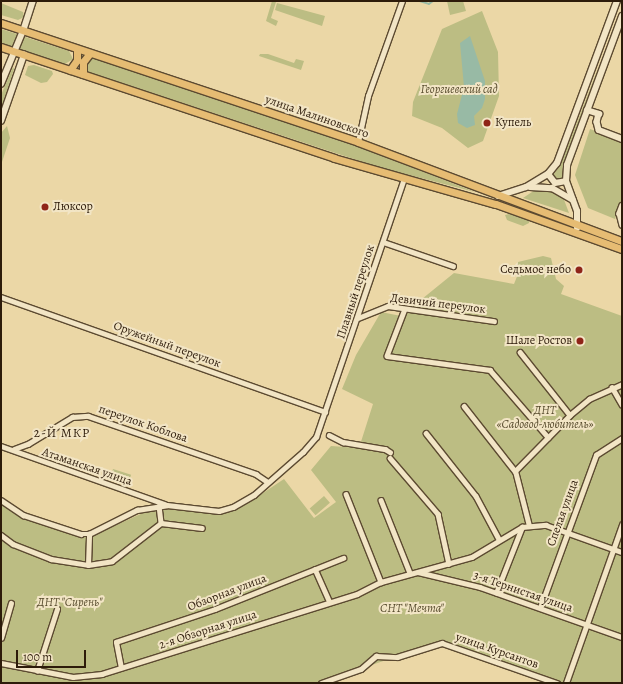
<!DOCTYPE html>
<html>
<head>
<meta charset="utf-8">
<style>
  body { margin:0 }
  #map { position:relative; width:623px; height:684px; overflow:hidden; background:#ebd7a6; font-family:Alegreya,serif }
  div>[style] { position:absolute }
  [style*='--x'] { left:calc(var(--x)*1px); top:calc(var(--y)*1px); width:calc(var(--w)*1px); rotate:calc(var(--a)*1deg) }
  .green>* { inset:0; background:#bcbd83; transform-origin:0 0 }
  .water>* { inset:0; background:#98baa5 }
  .stream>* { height:1.5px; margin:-0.75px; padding:0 0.75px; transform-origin:0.75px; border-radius:0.75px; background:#98baa5 }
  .roads { filter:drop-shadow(1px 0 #5c4a31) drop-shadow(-1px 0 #5c4a31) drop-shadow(0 1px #5c4a31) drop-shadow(0 -1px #5c4a31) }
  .minor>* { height:4.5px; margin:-2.25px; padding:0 2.25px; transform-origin:2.25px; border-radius:2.25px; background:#f2e5c5 }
  .tertiary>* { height:5.5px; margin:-2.75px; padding:0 2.75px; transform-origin:2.75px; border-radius:2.75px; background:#f2e5c5 }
  .secondary>* { height:6px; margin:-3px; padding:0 3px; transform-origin:3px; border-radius:3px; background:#f2e5c5 }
  .trunk>* { height:7px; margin:-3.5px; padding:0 3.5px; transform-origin:3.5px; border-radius:3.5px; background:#e6bc73 }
  .dots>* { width:11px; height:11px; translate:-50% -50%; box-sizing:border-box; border:2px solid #f2e5c5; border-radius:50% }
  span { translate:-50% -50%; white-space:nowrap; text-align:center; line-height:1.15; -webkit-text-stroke:4px #f2e5c5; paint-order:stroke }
  .park-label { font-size:12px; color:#584c2e; font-style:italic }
  .street-label { font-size:12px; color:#2d1b0a }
  .poi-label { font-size:12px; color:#2d1b0a }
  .left { translate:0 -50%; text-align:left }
  .right { translate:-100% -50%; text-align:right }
  .neighbourhood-label { font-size:13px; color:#2d1b0a; letter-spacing:1px }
  .frame { position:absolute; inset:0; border:2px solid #2d1b0a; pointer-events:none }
  .scale { position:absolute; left:16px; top:650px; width:70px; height:18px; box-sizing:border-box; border:2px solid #2d1b0a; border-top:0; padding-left:5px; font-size:12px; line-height:14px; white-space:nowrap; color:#2d1b0a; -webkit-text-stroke:3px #f2e5c5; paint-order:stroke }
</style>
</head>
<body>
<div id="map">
  <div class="green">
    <i style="clip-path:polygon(272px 1px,276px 2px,271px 18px,278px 21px,276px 26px,266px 21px)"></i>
    <i style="clip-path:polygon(447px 1px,463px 1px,466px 11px,450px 15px)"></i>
    <i style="clip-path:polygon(1px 3px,23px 12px,24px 17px,18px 20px,1px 15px)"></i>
    <i style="clip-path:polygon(277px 3px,325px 16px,322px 26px,275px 10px)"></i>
    <i style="clip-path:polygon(482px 11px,498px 52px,499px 96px,483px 141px,468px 148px,442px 128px,412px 116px,413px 102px,442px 29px)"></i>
    <i style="clip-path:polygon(1px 29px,17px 34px,13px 47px,1px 43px)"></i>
    <i style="clip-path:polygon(22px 36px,69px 51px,73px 59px,65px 64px,17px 49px)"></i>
    <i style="clip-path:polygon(260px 54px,268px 54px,294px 63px,296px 59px,304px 61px,301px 70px,259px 56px)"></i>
    <i style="clip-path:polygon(603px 55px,563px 165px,562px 180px,556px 179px,552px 177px,561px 164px)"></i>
    <i style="clip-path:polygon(91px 57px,352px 144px,475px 192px,378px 167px,86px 71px,85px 63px)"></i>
    <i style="clip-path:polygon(34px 65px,52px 71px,53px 74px,47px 82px,41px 83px,25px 75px,28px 66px)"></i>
    <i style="clip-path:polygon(13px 67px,14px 69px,1px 109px,1px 95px)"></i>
    <i style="clip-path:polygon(7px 126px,10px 138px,1px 165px,1px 133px)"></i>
    <i style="clip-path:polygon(590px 129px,622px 141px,622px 201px,615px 219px,588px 208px,575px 175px)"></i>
    <i style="clip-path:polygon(550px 189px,563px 197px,569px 213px,523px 198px,535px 190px)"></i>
    <i style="clip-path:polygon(509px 214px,529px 220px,529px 223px,523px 226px,507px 220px,505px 215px)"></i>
    <i style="clip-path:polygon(543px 256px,551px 258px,556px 279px,564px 286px,561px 294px,622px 316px,622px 683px,560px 683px,439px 642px,319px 683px,1px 683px,1px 504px,21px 517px,90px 537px,145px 512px,160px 511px,163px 506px,223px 513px,245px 505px,284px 479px,314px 518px,336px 502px,311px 470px,331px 446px,359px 448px,373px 404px,342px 389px,356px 355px,381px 312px,401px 316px,454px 273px,514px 284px,518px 274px,515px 268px,518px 262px)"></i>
    <i style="left:113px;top:469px;width:19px;height:9px;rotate:18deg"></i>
    <i style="left:324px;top:496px;width:9px;height:19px;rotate:49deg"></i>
  </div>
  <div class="water">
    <i style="clip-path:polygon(470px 36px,485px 81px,485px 99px,482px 108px,474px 116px,475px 125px,467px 128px,458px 123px,457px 114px,464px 87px,460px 43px)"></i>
  </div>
  <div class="stream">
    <i style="--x:420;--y:1;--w:9;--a:18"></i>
    <i style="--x:429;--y:4;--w:5;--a:-37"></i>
  </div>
  <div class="roads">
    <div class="minor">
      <i style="--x:358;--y:142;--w:47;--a:-77.7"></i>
      <i style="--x:368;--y:96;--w:101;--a:-70.3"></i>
      <i style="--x:622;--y:205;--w:9;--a:111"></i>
      <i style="--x:619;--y:213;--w:12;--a:76"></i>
      <i style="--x:383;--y:242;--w:74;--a:18.9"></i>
      <i style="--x:1;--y:297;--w:344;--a:19.5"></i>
      <i style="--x:405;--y:309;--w:50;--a:111"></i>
      <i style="--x:387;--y:356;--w:104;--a:7.7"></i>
      <i style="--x:490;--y:370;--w:89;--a:49.1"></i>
      <i style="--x:358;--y:318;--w:32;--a:-22"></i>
      <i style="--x:388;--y:306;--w:107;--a:8.1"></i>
      <i style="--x:520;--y:352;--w:80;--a:51.6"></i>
      <i style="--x:612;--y:387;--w:20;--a:60"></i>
      <i style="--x:464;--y:406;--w:83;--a:51.9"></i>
      <i style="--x:426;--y:433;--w:80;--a:51.6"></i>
      <i style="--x:476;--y:496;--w:49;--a:61.9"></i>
      <i style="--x:329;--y:435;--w:16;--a:27"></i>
      <i style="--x:343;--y:442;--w:43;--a:9.5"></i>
      <i style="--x:385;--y:449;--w:6;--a:31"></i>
      <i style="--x:1;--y:446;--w:174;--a:19.5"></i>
      <i style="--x:14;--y:449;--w:15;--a:-20"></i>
      <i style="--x:28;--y:444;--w:52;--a:-31.5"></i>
      <i style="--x:72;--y:417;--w:16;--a:-4"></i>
      <i style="--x:88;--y:416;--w:178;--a:19"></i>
      <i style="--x:256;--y:474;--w:14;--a:34"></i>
      <i style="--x:390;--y:458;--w:74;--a:49.4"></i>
      <i style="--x:438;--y:514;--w:51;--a:77.6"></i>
      <i style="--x:346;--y:494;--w:95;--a:68.3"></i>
      <i style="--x:1;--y:500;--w:27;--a:34"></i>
      <i style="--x:23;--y:515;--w:61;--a:18.1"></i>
      <i style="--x:81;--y:534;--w:8;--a:0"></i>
      <i style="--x:89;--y:534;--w:54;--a:-26.6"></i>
      <i style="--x:137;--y:510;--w:30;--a:-9"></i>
      <i style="--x:167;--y:505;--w:52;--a:6.6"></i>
      <i style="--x:219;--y:511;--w:15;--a:-16"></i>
      <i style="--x:233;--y:507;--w:24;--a:-30"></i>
      <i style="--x:254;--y:495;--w:65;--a:-41.3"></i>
      <i style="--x:303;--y:452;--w:20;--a:-49"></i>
      <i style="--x:316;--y:437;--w:273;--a:-71.2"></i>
      <i style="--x:381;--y:500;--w:79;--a:68.3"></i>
      <i style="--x:159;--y:506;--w:17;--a:83"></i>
      <i style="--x:529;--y:526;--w:57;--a:-104.3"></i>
      <i style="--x:515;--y:471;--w:78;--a:-45.5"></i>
      <i style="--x:570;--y:415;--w:25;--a:-40"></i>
      <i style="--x:589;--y:399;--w:36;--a:-24"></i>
      <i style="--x:1;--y:535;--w:15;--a:37"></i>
      <i style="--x:13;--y:544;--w:41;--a:21.5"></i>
      <i style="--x:51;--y:559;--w:37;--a:9"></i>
      <i style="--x:88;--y:565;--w:24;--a:-9"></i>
      <i style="--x:112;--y:561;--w:62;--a:-37.8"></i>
      <i style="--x:161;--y:523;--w:41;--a:7"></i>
      <i style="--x:88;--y:565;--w:31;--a:-88"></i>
      <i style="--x:315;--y:569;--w:35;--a:66"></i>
      <i style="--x:418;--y:572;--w:64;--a:13.6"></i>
      <i style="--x:480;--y:587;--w:151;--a:19.4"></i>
      <i style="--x:496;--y:593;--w:71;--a:-68.5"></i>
      <i style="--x:540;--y:608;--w:163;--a:-69.9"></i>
      <i style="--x:596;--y:455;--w:31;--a:-33"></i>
      <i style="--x:1;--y:638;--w:36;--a:-74"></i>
      <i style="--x:1;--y:663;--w:73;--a:11"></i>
      <i style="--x:73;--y:677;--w:29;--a:-6"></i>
      <i style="--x:102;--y:674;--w:267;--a:-17.4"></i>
      <i style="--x:357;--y:594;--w:27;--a:-27"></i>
      <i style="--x:381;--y:582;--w:94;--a:-15.4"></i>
      <i style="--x:472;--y:557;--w:58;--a:-31"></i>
      <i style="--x:522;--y:527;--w:24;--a:-5"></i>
      <i style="--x:546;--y:525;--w:81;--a:19.6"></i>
      <i style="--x:121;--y:668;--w:26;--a:-101"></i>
      <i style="--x:116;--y:642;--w:104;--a:-18.4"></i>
      <i style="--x:215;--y:609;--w:138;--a:-21.7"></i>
      <i style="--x:37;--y:671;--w:65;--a:-72.1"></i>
      <i style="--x:321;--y:683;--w:42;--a:-19.3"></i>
      <i style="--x:361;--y:669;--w:20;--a:-41"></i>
      <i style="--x:376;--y:656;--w:21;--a:3"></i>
      <i style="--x:397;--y:657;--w:47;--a:-17.3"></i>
      <i style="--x:442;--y:643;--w:122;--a:19.2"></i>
      <i style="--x:566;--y:683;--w:168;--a:-70.5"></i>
    </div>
    <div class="tertiary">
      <i style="--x:1;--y:84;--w:57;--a:-67.5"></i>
      <i style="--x:587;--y:110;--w:13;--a:18"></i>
      <i style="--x:599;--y:114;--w:8;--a:104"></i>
      <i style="--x:597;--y:122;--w:8;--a:76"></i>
      <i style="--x:599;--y:130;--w:25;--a:21"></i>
      <i style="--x:1;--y:121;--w:70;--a:-70.8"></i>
    </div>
    <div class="secondary">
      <i style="--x:23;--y:31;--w:32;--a:-72"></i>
      <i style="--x:548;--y:174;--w:11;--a:52"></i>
      <i style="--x:555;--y:183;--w:11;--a:-10"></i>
      <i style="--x:530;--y:187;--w:22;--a:3"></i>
      <i style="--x:552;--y:188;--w:24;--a:30"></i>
      <i style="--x:498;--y:196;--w:29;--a:-18"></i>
      <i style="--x:526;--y:187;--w:26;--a:-31"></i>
      <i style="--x:548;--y:174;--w:14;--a:-51"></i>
      <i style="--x:557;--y:163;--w:173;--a:-69.7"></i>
      <i style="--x:577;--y:228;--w:17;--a:-90"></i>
      <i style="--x:577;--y:211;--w:32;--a:-110"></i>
      <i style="--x:566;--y:181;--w:16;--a:-86"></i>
      <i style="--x:567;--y:165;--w:159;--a:-69.7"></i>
    </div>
    <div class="trunk">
      <i style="--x:1;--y:23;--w:376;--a:18.4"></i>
      <i style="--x:358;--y:142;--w:282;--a:20.6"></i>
      <i style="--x:1;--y:47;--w:351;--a:18.4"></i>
      <i style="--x:334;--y:158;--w:168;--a:15.9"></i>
      <i style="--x:496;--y:204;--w:134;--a:19.7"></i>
      <i style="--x:70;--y:70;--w:12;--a:-55"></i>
      <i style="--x:77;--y:60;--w:11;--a:-90"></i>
      <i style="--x:83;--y:74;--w:12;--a:-90"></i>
      <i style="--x:83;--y:62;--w:11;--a:-52"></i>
    </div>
  </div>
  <div class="dots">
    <i style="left:487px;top:123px;background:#8f2418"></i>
    <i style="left:45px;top:207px;background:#8f2418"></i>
    <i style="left:579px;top:270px;background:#8f2418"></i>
    <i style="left:580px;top:341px;background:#8f2418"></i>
  </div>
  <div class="park-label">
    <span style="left:459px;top:90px">Георгиевский сад</span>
    <span style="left:545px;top:418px">ДНТ<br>«Садовод-любитель»</span>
    <span style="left:70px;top:603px">ДНТ "Сирень"</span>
    <span style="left:412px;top:609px">СНТ "Мечта"</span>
  </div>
  <div class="street-label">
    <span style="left:317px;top:117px;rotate:19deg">улица Малиновского</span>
    <span style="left:356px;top:292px;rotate:-72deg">Плавный переулок</span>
    <span style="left:438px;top:304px;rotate:7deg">Девичий переулок</span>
    <span style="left:167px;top:345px;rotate:20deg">Оружейный переулок</span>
    <span style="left:143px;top:424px;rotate:19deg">переулок Коблова</span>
    <span style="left:87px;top:467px;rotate:19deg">Атаманская улица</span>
    <span style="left:563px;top:513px;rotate:-70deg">Спелая улица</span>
    <span style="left:523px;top:592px;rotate:19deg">3-я Тернистая улица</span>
    <span style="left:227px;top:593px;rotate:-21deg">Обзорная улица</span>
    <span style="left:208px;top:630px;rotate:-18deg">2-я Обзорная улица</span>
    <span style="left:497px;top:651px;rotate:19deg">улица Курсантов</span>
  </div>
  <div class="poi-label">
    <span class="left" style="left:495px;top:123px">Купель</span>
    <span class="left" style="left:53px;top:207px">Люксор</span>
    <span class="right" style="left:571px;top:270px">Седьмое небо</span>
    <span class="right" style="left:572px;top:341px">Шале Ростов</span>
  </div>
  <div class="neighbourhood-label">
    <span style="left:62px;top:433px">2-Й МКР</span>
  </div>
  <div class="frame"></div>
  <div class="scale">100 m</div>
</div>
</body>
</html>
